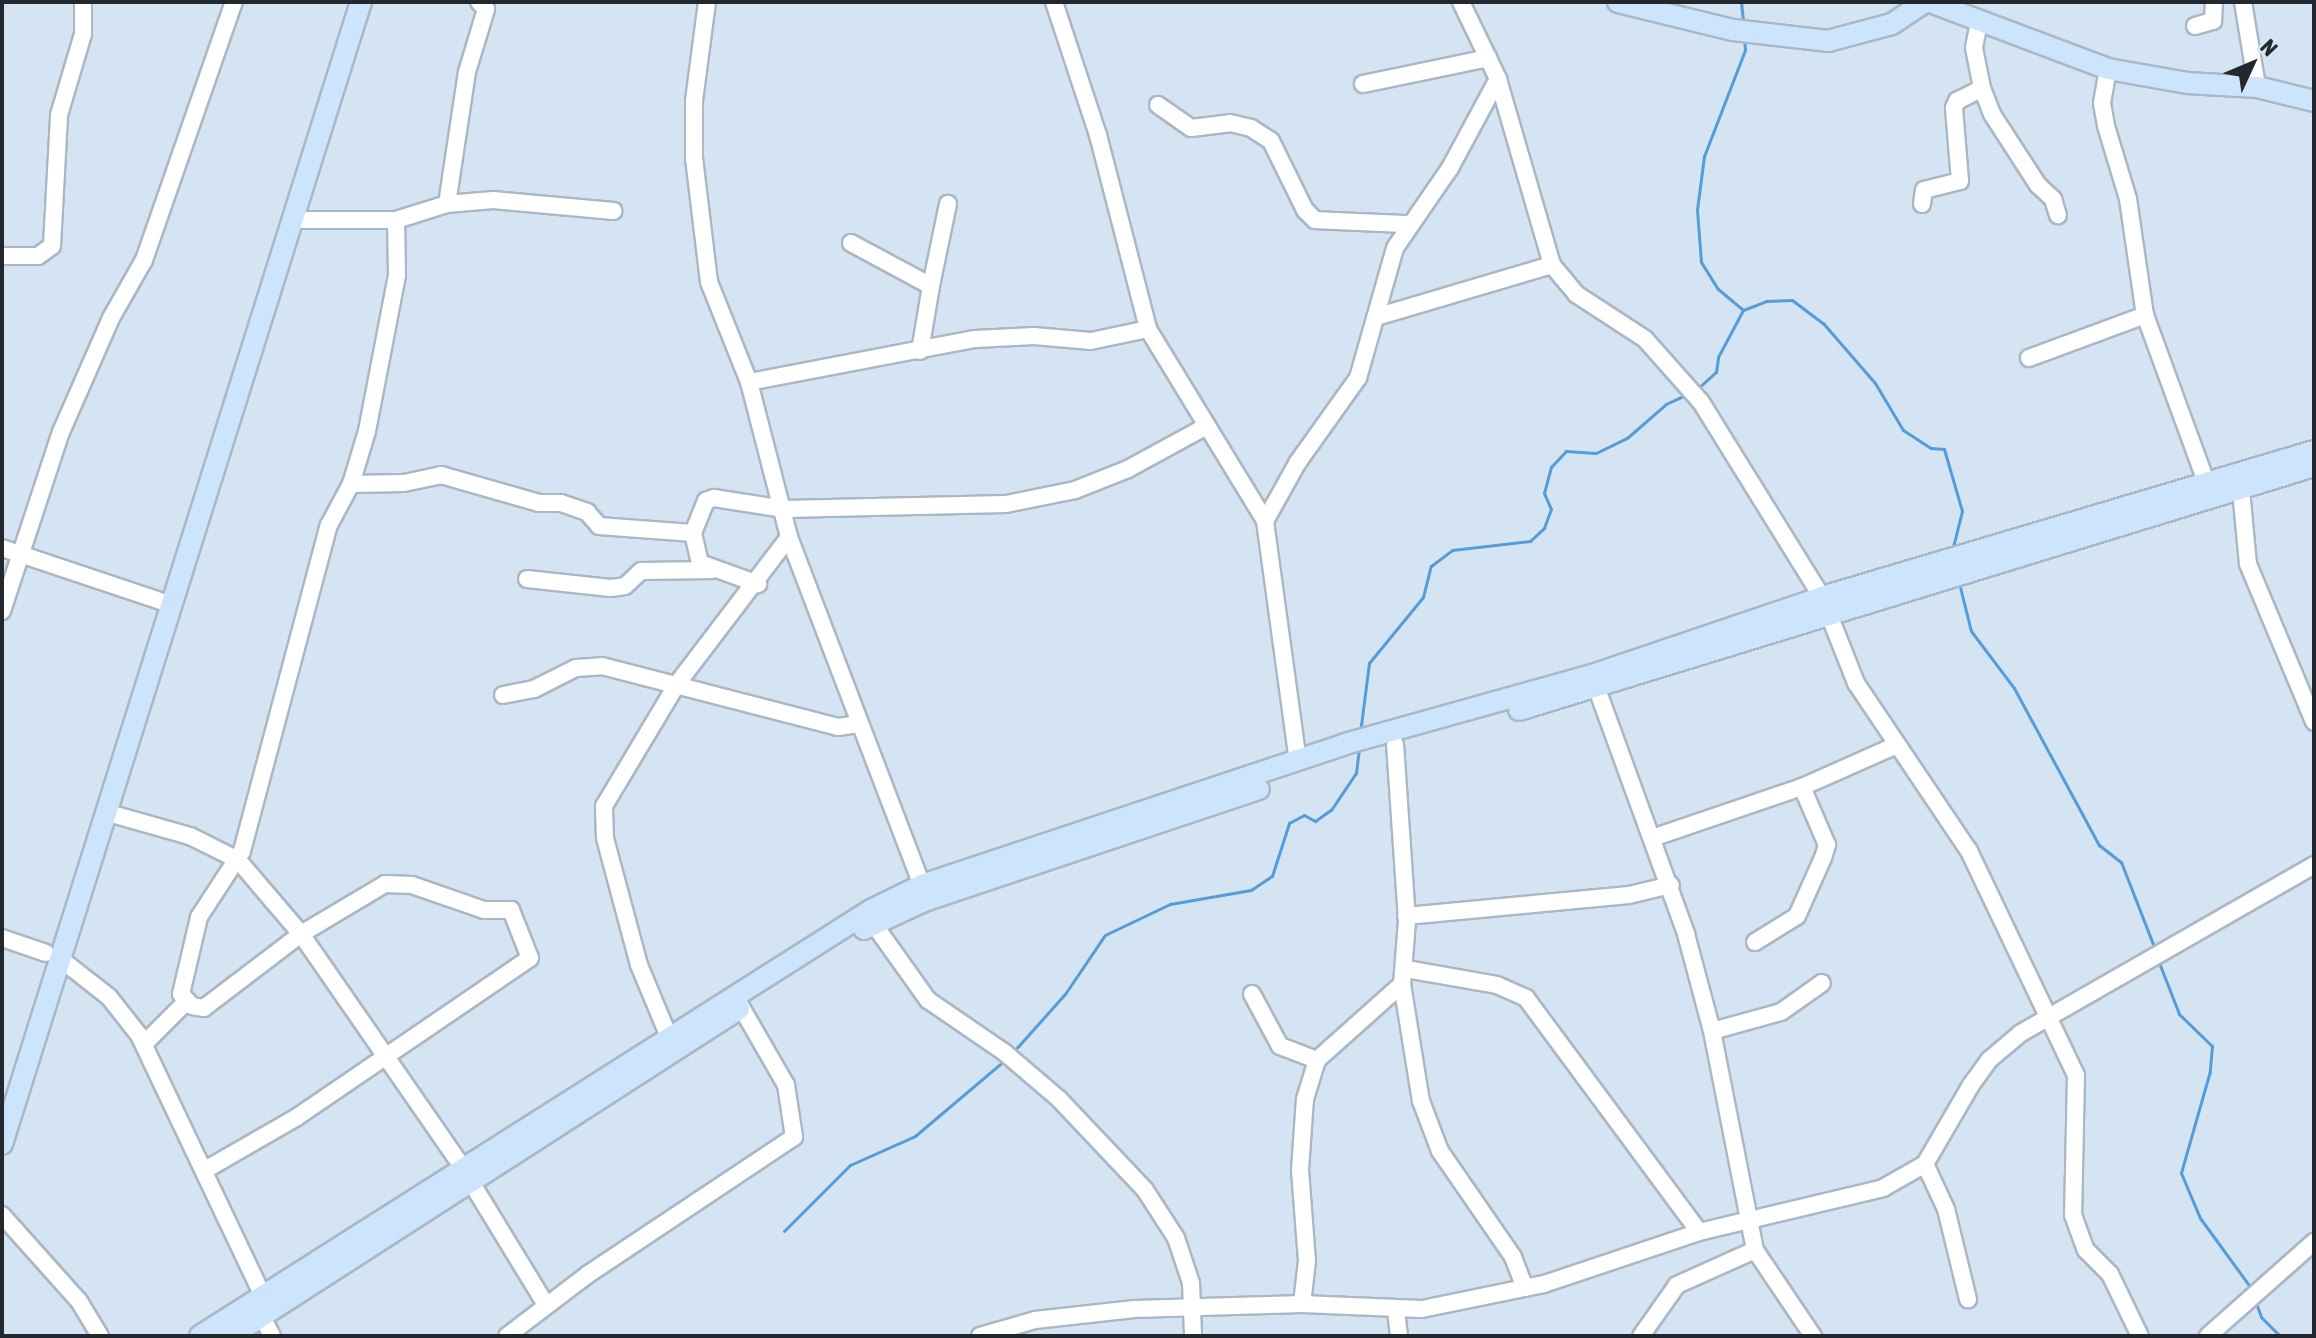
<!DOCTYPE html>
<html>
<head>
<meta charset="utf-8">
<style>
  body { margin:0 }
  #map { position:relative; width:2316px; height:1338px; overflow:hidden; background:#d5e4f2; font-family:"Asap Condensed",sans-serif }
  div>[style] { position:absolute }
  [style*='--x'] { left:calc(var(--x)*1px); top:calc(var(--y)*1px); width:calc(var(--w)*1px); rotate:calc(var(--a)*1deg) }
  .stream>* { height:3px; margin:-1.5px; padding:0 1.5px; transform-origin:1.5px; border-radius:1.5px; background:#559cd9 }
  .roads { filter:drop-shadow(2px 0 #aab7c5) drop-shadow(-2px 0 #aab7c5) drop-shadow(0 2px #aab7c5) drop-shadow(0 -2px #aab7c5) }
  .minor>* { height:16px; margin:-8px; padding:0 8px; transform-origin:8px; border-radius:8px; background:#fff }
  .major>* { height:20px; margin:-10px; padding:0 10px; transform-origin:10px; border-radius:10px; background:#cce5fd }
  span { translate:-50% -50%; white-space:nowrap; text-align:center; line-height:1.15; -webkit-text-stroke:6px #d5e4f2; paint-order:stroke }
  .frame { position:absolute; inset:0; border:4px solid #22282d; pointer-events:none }
  .north { position:absolute; left:2212px; top:24px; width:80px; height:80px; -webkit-text-stroke:6px #d5e4f2; paint-order:stroke; rotate:46deg; font-size:22px; font-weight:700; line-height:32px; text-align:center; color:#22282d }
  .north::after { content:''; display:block; margin:auto; width:28px; height:36px; background:#22282d; clip-path:polygon(50% 0,100% 100%,50% 72%,0 100%) }
</style>
</head>
<body>
<div id="map">
  <div class="stream">
    <i style="--x:1741;--y:2;--w:20;--a:84"></i>
    <i style="--x:1744;--y:38;--w:12;--a:85"></i>
    <i style="--x:1745;--y:50;--w:114;--a:111.1"></i>
    <i style="--x:1704;--y:156;--w:54;--a:97.4"></i>
    <i style="--x:1697;--y:210;--w:52;--a:85.6"></i>
    <i style="--x:1701;--y:262;--w:32;--a:58"></i>
    <i style="--x:1718;--y:289;--w:33;--a:40"></i>
    <i style="--x:1743;--y:310;--w:25;--a:-21"></i>
    <i style="--x:1766;--y:301;--w:26;--a:-2"></i>
    <i style="--x:1792;--y:300;--w:39;--a:37"></i>
    <i style="--x:1823;--y:323;--w:79;--a:49.1"></i>
    <i style="--x:1875;--y:383;--w:55;--a:59.2"></i>
    <i style="--x:1903;--y:430;--w:33;--a:33"></i>
    <i style="--x:1931;--y:448;--w:13;--a:4"></i>
    <i style="--x:1944;--y:449;--w:65;--a:73.8"></i>
    <i style="--x:1962;--y:511;--w:38;--a:104"></i>
    <i style="--x:1696;--y:390;--w:27;--a:-42"></i>
    <i style="--x:1716;--y:372;--w:15;--a:-82"></i>
    <i style="--x:1718;--y:357;--w:53;--a:-62"></i>
    <i style="--x:1959;--y:583;--w:49;--a:76"></i>
    <i style="--x:1971;--y:631;--w:71;--a:53"></i>
    <i style="--x:2014;--y:688;--w:179;--a:61.6"></i>
    <i style="--x:2099;--y:845;--w:28;--a:38"></i>
    <i style="--x:2121;--y:862;--w:93;--a:68.7"></i>
    <i style="--x:1360;--y:733;--w:71;--a:-82.7"></i>
    <i style="--x:1369;--y:663;--w:85;--a:-50.7"></i>
    <i style="--x:1423;--y:597;--w:32;--a:-76"></i>
    <i style="--x:1431;--y:566;--w:26;--a:-37"></i>
    <i style="--x:1452;--y:550;--w:79;--a:-6.6"></i>
    <i style="--x:1530;--y:541;--w:19;--a:-43"></i>
    <i style="--x:1544;--y:528;--w:20;--a:-70"></i>
    <i style="--x:1551;--y:509;--w:17;--a:-114"></i>
    <i style="--x:1544;--y:493;--w:27;--a:-75"></i>
    <i style="--x:1551;--y:467;--w:22;--a:-47"></i>
    <i style="--x:1566;--y:451;--w:30;--a:4"></i>
    <i style="--x:1596;--y:453;--w:34;--a:-26"></i>
    <i style="--x:1627;--y:438;--w:52;--a:-41.1"></i>
    <i style="--x:1666;--y:404;--w:21;--a:-25"></i>
    <i style="--x:2158;--y:960;--w:58;--a:68.7"></i>
    <i style="--x:2179;--y:1014;--w:46;--a:44.1"></i>
    <i style="--x:2212;--y:1046;--w:25;--a:95"></i>
    <i style="--x:2210;--y:1071;--w:106;--a:105.9"></i>
    <i style="--x:2181;--y:1173;--w:49;--a:67.1"></i>
    <i style="--x:2200;--y:1218;--w:87;--a:53.9"></i>
    <i style="--x:1014;--y:1051;--w:76;--a:-48.2"></i>
    <i style="--x:1065;--y:994;--w:71;--a:-55.9"></i>
    <i style="--x:1105;--y:935;--w:72;--a:-25.5"></i>
    <i style="--x:1170;--y:904;--w:82;--a:-9.8"></i>
    <i style="--x:1251;--y:890;--w:25;--a:-34"></i>
    <i style="--x:1272;--y:876;--w:56;--a:-72.2"></i>
    <i style="--x:1289;--y:823;--w:17;--a:-28"></i>
    <i style="--x:1304;--y:815;--w:13;--a:29"></i>
    <i style="--x:1315;--y:821;--w:19;--a:-35"></i>
    <i style="--x:1331;--y:810;--w:45;--a:-56"></i>
    <i style="--x:1356;--y:773;--w:24;--a:-83"></i>
    <i style="--x:784;--y:1231;--w:93;--a:-45"></i>
    <i style="--x:850;--y:1165;--w:71;--a:-24"></i>
    <i style="--x:915;--y:1136;--w:119;--a:-40.2"></i>
    <i style="--x:2256;--y:1303;--w:15;--a:70"></i>
    <i style="--x:2261;--y:1317;--w:27;--a:45"></i>
  </div>
  <div class="roads">
    <div class="minor">
      <i style="--x:707;--y:2;--w:100;--a:97.5"></i>
      <i style="--x:694;--y:101;--w:57;--a:90"></i>
      <i style="--x:694;--y:158;--w:125;--a:83.1"></i>
      <i style="--x:709;--y:282;--w:108;--a:68.2"></i>
      <i style="--x:749;--y:382;--w:160;--a:75.5"></i>
      <i style="--x:789;--y:537;--w:373;--a:69.1"></i>
      <i style="--x:1054;--y:2;--w:140;--a:71.7"></i>
      <i style="--x:1098;--y:135;--w:200;--a:75.5"></i>
      <i style="--x:1148;--y:329;--w:225;--a:58.6"></i>
      <i style="--x:1265;--y:521;--w:242;--a:82.2"></i>
      <i style="--x:1461;--y:2;--w:85;--a:64.3"></i>
      <i style="--x:1498;--y:79;--w:194;--a:73.8"></i>
      <i style="--x:1552;--y:265;--w:38;--a:50"></i>
      <i style="--x:1576;--y:294;--w:82;--a:33.1"></i>
      <i style="--x:1645;--y:339;--w:84;--a:48.4"></i>
      <i style="--x:1701;--y:402;--w:229;--a:58.2"></i>
      <i style="--x:1822;--y:597;--w:92;--a:68.4"></i>
      <i style="--x:1856;--y:683;--w:202;--a:56.1"></i>
      <i style="--x:1969;--y:851;--w:248;--a:64.5"></i>
      <i style="--x:2076;--y:1075;--w:140;--a:91.2"></i>
      <i style="--x:2073;--y:1215;--w:37;--a:70"></i>
      <i style="--x:2086;--y:1250;--w:34;--a:45"></i>
      <i style="--x:2110;--y:1274;--w:69;--a:64.2"></i>
      <i style="--x:2243;--y:2;--w:86;--a:80.6"></i>
      <i style="--x:1979;--y:22;--w:26;--a:101"></i>
      <i style="--x:1974;--y:48;--w:41;--a:78.7"></i>
      <i style="--x:1982;--y:88;--w:28;--a:69"></i>
      <i style="--x:1992;--y:114;--w:85;--a:57.1"></i>
      <i style="--x:2038;--y:185;--w:21;--a:43"></i>
      <i style="--x:2053;--y:199;--w:17;--a:73"></i>
      <i style="--x:2195;--y:26;--w:19;--a:-16"></i>
      <i style="--x:2213;--y:21;--w:19;--a:-87"></i>
      <i style="--x:2108;--y:69;--w:35;--a:100"></i>
      <i style="--x:2102;--y:103;--w:23;--a:80"></i>
      <i style="--x:2106;--y:126;--w:76;--a:73.2"></i>
      <i style="--x:2128;--y:199;--w:117;--a:81.7"></i>
      <i style="--x:2145;--y:315;--w:180;--a:69.9"></i>
      <i style="--x:1363;--y:84;--w:128;--a:-11.7"></i>
      <i style="--x:1158;--y:105;--w:40;--a:34.9"></i>
      <i style="--x:1191;--y:128;--w:39;--a:-7"></i>
      <i style="--x:1230;--y:123;--w:22;--a:13"></i>
      <i style="--x:1251;--y:128;--w:24;--a:33"></i>
      <i style="--x:1271;--y:141;--w:77;--a:63.8"></i>
      <i style="--x:1305;--y:210;--w:14;--a:45"></i>
      <i style="--x:1315;--y:220;--w:93;--a:2.5"></i>
      <i style="--x:447;--y:204;--w:134;--a:-81.4"></i>
      <i style="--x:467;--y:72;--w:66;--a:-73.2"></i>
      <i style="--x:486;--y:9;--w:10;--a:-135"></i>
      <i style="--x:1922;--y:204;--w:14;--a:-82"></i>
      <i style="--x:1924;--y:190;--w:37;--a:-14"></i>
      <i style="--x:1960;--y:181;--w:73;--a:-94.7"></i>
      <i style="--x:1954;--y:108;--w:8;--a:-67"></i>
      <i style="--x:1957;--y:101;--w:28;--a:-27"></i>
      <i style="--x:293;--y:220;--w:103;--a:0"></i>
      <i style="--x:396;--y:220;--w:53;--a:-17.4"></i>
      <i style="--x:447;--y:204;--w:46;--a:-5"></i>
      <i style="--x:493;--y:200;--w:121;--a:5.2"></i>
      <i style="--x:851;--y:243;--w:91;--a:28.3"></i>
      <i style="--x:931;--y:286;--w:66;--a:99.6"></i>
      <i style="--x:2;--y:256;--w:36;--a:0"></i>
      <i style="--x:38;--y:256;--w:17;--a:-36"></i>
      <i style="--x:52;--y:246;--w:131;--a:-86.9"></i>
      <i style="--x:59;--y:115;--w:84;--a:-73.5"></i>
      <i style="--x:83;--y:34;--w:32;--a:-90"></i>
      <i style="--x:931;--y:286;--w:84;--a:-78.3"></i>
      <i style="--x:1376;--y:317;--w:184;--a:-16.5"></i>
      <i style="--x:2029;--y:358;--w:124;--a:-20.3"></i>
      <i style="--x:749;--y:382;--w:230;--a:-10.8"></i>
      <i style="--x:975;--y:339;--w:59;--a:-2.9"></i>
      <i style="--x:1034;--y:336;--w:57;--a:5"></i>
      <i style="--x:1091;--y:341;--w:58;--a:-11.9"></i>
      <i style="--x:351;--y:484;--w:53;--a:-1.1"></i>
      <i style="--x:404;--y:483;--w:38;--a:-12"></i>
      <i style="--x:441;--y:475;--w:102;--a:15.9"></i>
      <i style="--x:539;--y:503;--w:22;--a:0"></i>
      <i style="--x:561;--y:503;--w:28;--a:19"></i>
      <i style="--x:587;--y:512;--w:18;--a:49"></i>
      <i style="--x:599;--y:526;--w:94;--a:4.3"></i>
      <i style="--x:693;--y:533;--w:31;--a:77"></i>
      <i style="--x:700;--y:563;--w:62;--a:19.9"></i>
      <i style="--x:2241;--y:490;--w:74;--a:84.6"></i>
      <i style="--x:2248;--y:564;--w:171;--a:67.3"></i>
      <i style="--x:1265;--y:521;--w:68;--a:-60.8"></i>
      <i style="--x:1298;--y:462;--w:103;--a:-54.5"></i>
      <i style="--x:1358;--y:378;--w:135;--a:-74.1"></i>
      <i style="--x:1395;--y:248;--w:97;--a:-55.5"></i>
      <i style="--x:1450;--y:168;--w:101;--a:-61.7"></i>
      <i style="--x:693;--y:533;--w:35;--a:-68"></i>
      <i style="--x:706;--y:501;--w:9;--a:-21"></i>
      <i style="--x:714;--y:498;--w:71;--a:8.9"></i>
      <i style="--x:784;--y:509;--w:222;--a:-1.3"></i>
      <i style="--x:1006;--y:504;--w:70;--a:-11.5"></i>
      <i style="--x:1075;--y:490;--w:57;--a:-21.6"></i>
      <i style="--x:1128;--y:469;--w:90;--a:-28.6"></i>
      <i style="--x:2;--y:548;--w:167;--a:18.5"></i>
      <i style="--x:527;--y:579;--w:84;--a:6.1"></i>
      <i style="--x:611;--y:588;--w:14;--a:-8"></i>
      <i style="--x:625;--y:586;--w:22;--a:-43"></i>
      <i style="--x:641;--y:571;--w:72;--a:-0.8"></i>
      <i style="--x:2;--y:611;--w:188;--a:-71.8"></i>
      <i style="--x:61;--y:432;--w:124;--a:-66.3"></i>
      <i style="--x:111;--y:318;--w:67;--a:-60.4"></i>
      <i style="--x:144;--y:260;--w:273;--a:-70.8"></i>
      <i style="--x:1597;--y:689;--w:261;--a:70"></i>
      <i style="--x:1686;--y:934;--w:100;--a:75"></i>
      <i style="--x:1712;--y:1031;--w:223;--a:78.9"></i>
      <i style="--x:1755;--y:1250;--w:104;--a:56"></i>
      <i style="--x:503;--y:695;--w:32;--a:-11"></i>
      <i style="--x:534;--y:689;--w:47;--a:-26.6"></i>
      <i style="--x:576;--y:668;--w:26;--a:-4"></i>
      <i style="--x:602;--y:666;--w:244;--a:14.5"></i>
      <i style="--x:838;--y:727;--w:22;--a:-8"></i>
      <i style="--x:1395;--y:744;--w:177;--a:86.1"></i>
      <i style="--x:1407;--y:921;--w:63;--a:94.5"></i>
      <i style="--x:1402;--y:984;--w:119;--a:80.8"></i>
      <i style="--x:1421;--y:1101;--w:53;--a:69.2"></i>
      <i style="--x:1440;--y:1151;--w:129;--a:55.4"></i>
      <i style="--x:1513;--y:1257;--w:33;--a:69"></i>
      <i style="--x:105;--y:812;--w:88;--a:15.8"></i>
      <i style="--x:190;--y:836;--w:54;--a:26.6"></i>
      <i style="--x:238;--y:860;--w:97;--a:49.6"></i>
      <i style="--x:301;--y:934;--w:286;--a:55.3"></i>
      <i style="--x:1652;--y:838;--w:158;--a:-18.8"></i>
      <i style="--x:1802;--y:787;--w:104;--a:-23.9"></i>
      <i style="--x:1406;--y:916;--w:224;--a:-5.4"></i>
      <i style="--x:1629;--y:895;--w:43;--a:-13.4"></i>
      <i style="--x:873;--y:923;--w:95;--a:54.5"></i>
      <i style="--x:928;--y:1000;--w:92;--a:34.4"></i>
      <i style="--x:1004;--y:1052;--w:72;--a:40.5"></i>
      <i style="--x:1059;--y:1099;--w:125;--a:46.6"></i>
      <i style="--x:1145;--y:1190;--w:57;--a:57.1"></i>
      <i style="--x:1176;--y:1238;--w:47;--a:71.6"></i>
      <i style="--x:1191;--y:1283;--w:53;--a:87.8"></i>
      <i style="--x:2;--y:938;--w:46;--a:18.8"></i>
      <i style="--x:1755;--y:942;--w:49;--a:-31.8"></i>
      <i style="--x:1797;--y:916;--w:64;--a:-65.9"></i>
      <i style="--x:1823;--y:858;--w:14;--a:-73"></i>
      <i style="--x:1827;--y:845;--w:63;--a:-113.3"></i>
      <i style="--x:58;--y:957;--w:65;--a:38.1"></i>
      <i style="--x:109;--y:997;--w:48;--a:51.7"></i>
      <i style="--x:139;--y:1035;--w:289;--a:64.6"></i>
      <i style="--x:1406;--y:969;--w:92;--a:10"></i>
      <i style="--x:1497;--y:985;--w:32;--a:24"></i>
      <i style="--x:1526;--y:998;--w:291;--a:53.5"></i>
      <i style="--x:1252;--y:994;--w:59;--a:61.7"></i>
      <i style="--x:1280;--y:1046;--w:40;--a:21"></i>
      <i style="--x:1712;--y:1031;--w:72;--a:-15.4"></i>
      <i style="--x:1781;--y:1012;--w:50;--a:-35.3"></i>
      <i style="--x:669;--y:1037;--w:78;--a:-112.6"></i>
      <i style="--x:639;--y:965;--w:131;--a:-105"></i>
      <i style="--x:605;--y:838;--w:32;--a:-92"></i>
      <i style="--x:604;--y:806;--w:142;--a:-59.1"></i>
      <i style="--x:677;--y:684;--w:185;--a:-52.7"></i>
      <i style="--x:144;--y:1044;--w:59;--a:-45"></i>
      <i style="--x:1925;--y:1164;--w:50;--a:65"></i>
      <i style="--x:1946;--y:1209;--w:93;--a:76.3"></i>
      <i style="--x:205;--y:1170;--w:106;--a:-29.9"></i>
      <i style="--x:297;--y:1117;--w:282;--a:-34.3"></i>
      <i style="--x:530;--y:958;--w:52;--a:-111.6"></i>
      <i style="--x:511;--y:910;--w:27;--a:180"></i>
      <i style="--x:484;--y:910;--w:76;--a:-160.9"></i>
      <i style="--x:412;--y:885;--w:27;--a:-178"></i>
      <i style="--x:385;--y:884;--w:98;--a:149.2"></i>
      <i style="--x:301;--y:934;--w:122;--a:142.7"></i>
      <i style="--x:204;--y:1008;--w:12;--a:-171"></i>
      <i style="--x:192;--y:1006;--w:16;--a:-133"></i>
      <i style="--x:181;--y:994;--w:79;--a:-76.8"></i>
      <i style="--x:199;--y:917;--w:79;--a:-56.9"></i>
      <i style="--x:242;--y:851;--w:337;--a:-75.1"></i>
      <i style="--x:329;--y:525;--w:47;--a:-61.8"></i>
      <i style="--x:351;--y:484;--w:55;--a:-73.2"></i>
      <i style="--x:367;--y:431;--w:159;--a:-79.1"></i>
      <i style="--x:397;--y:275;--w:55;--a:-91"></i>
      <i style="--x:471;--y:1182;--w:144;--a:58.6"></i>
      <i style="--x:2;--y:1215;--w:115;--a:48.2"></i>
      <i style="--x:79;--y:1301;--w:41;--a:59"></i>
      <i style="--x:1302;--y:1304;--w:43;--a:-83.4"></i>
      <i style="--x:1307;--y:1261;--w:91;--a:-94.4"></i>
      <i style="--x:1300;--y:1170;--w:71;--a:-86"></i>
      <i style="--x:1305;--y:1099;--w:41;--a:-72.9"></i>
      <i style="--x:1317;--y:1060;--w:114;--a:-41.8"></i>
      <i style="--x:1396;--y:1311;--w:25;--a:83"></i>
      <i style="--x:262;--y:1317;--w:21;--a:62"></i>
      <i style="--x:507;--y:1336;--w:101;--a:-37.3"></i>
      <i style="--x:587;--y:1275;--w:249;--a:-33.7"></i>
      <i style="--x:794;--y:1137;--w:53;--a:-98.7"></i>
      <i style="--x:786;--y:1085;--w:90;--a:-120"></i>
      <i style="--x:980;--y:1336;--w:57;--a:-16.2"></i>
      <i style="--x:1035;--y:1320;--w:100;--a:-6.3"></i>
      <i style="--x:1134;--y:1309;--w:168;--a:-1.7"></i>
      <i style="--x:1302;--y:1304;--w:120;--a:2.4"></i>
      <i style="--x:1422;--y:1309;--w:125;--a:-11.6"></i>
      <i style="--x:1544;--y:1284;--w:163;--a:-18.5"></i>
      <i style="--x:1699;--y:1232;--w:189;--a:-13.4"></i>
      <i style="--x:1883;--y:1188;--w:48;--a:-29.7"></i>
      <i style="--x:1925;--y:1164;--w:91;--a:-59.8"></i>
      <i style="--x:1971;--y:1085;--w:31;--a:-54"></i>
      <i style="--x:1989;--y:1060;--w:42;--a:-40.2"></i>
      <i style="--x:2021;--y:1033;--w:338;--a:-29.8"></i>
      <i style="--x:1641;--y:1336;--w:62;--a:-54.8"></i>
      <i style="--x:1677;--y:1285;--w:85;--a:-24.2"></i>
      <i style="--x:2208;--y:1336;--w:142;--a:-41.6"></i>
    </div>
    <div class="major">
      <i style="--x:1618;--y:2;--w:118;--a:13.7"></i>
      <i style="--x:1733;--y:30;--w:96;--a:6.6"></i>
      <i style="--x:1828;--y:41;--w:66;--a:-14.9"></i>
      <i style="--x:1892;--y:24;--w:40;--a:-34"></i>
      <i style="--x:1930;--y:2;--w:190;--a:20.6"></i>
      <i style="--x:2108;--y:69;--w:80;--a:10"></i>
      <i style="--x:2187;--y:83;--w:70;--a:3.3"></i>
      <i style="--x:2257;--y:87;--w:59;--a:13.8"></i>
      <i style="--x:1519;--y:710;--w:832;--a:-17.06"></i>
      <i style="--x:864;--y:929;--w:66;--a:-25"></i>
      <i style="--x:924;--y:901;--w:353;--a:-18.5"></i>
      <i style="--x:2;--y:1144;--w:1197;--a:-72.55"></i>
      <i style="--x:200;--y:1336;--w:795;--a:-32.41"></i>
      <i style="--x:871;--y:910;--w:57;--a:-26.1"></i>
      <i style="--x:922;--y:885;--w:446;--a:-18.4"></i>
      <i style="--x:1345;--y:744;--w:256;--a:-15.6"></i>
      <i style="--x:1592;--y:675;--w:243;--a:-18.7"></i>
      <i style="--x:1822;--y:597;--w:513;--a:-16.53"></i>
      <i style="--x:231;--y:1336;--w:604;--a:-32.77"></i>
    </div>
  </div>
  <div class="frame"></div>
  <div class="north">N</div>
</div>
</body>
</html>
